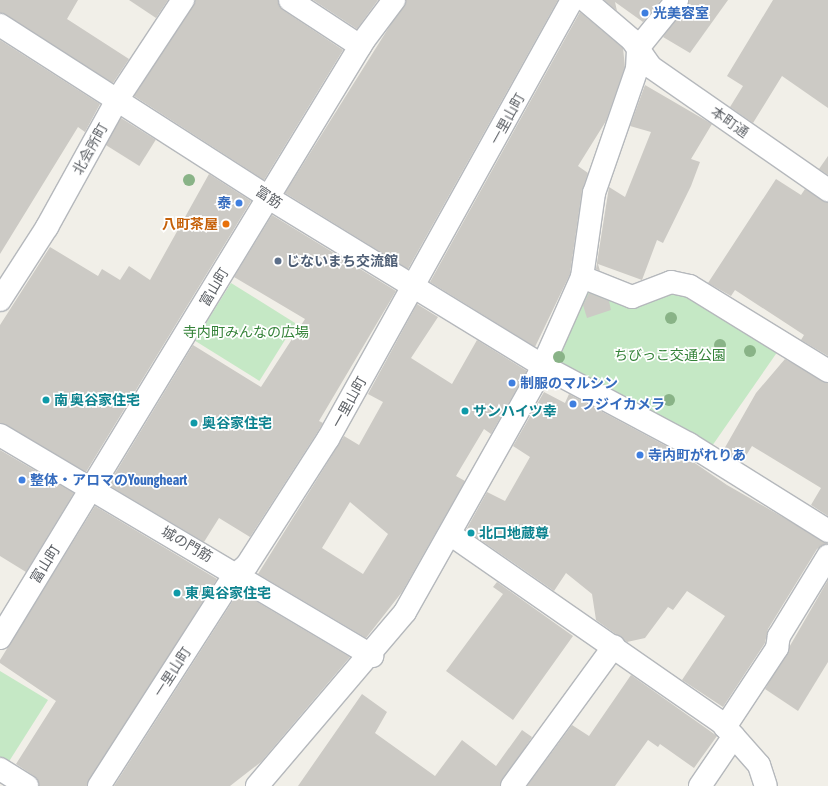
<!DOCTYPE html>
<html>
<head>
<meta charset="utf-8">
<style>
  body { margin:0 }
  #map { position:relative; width:828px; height:786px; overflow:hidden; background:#f1efe8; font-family:"Asap Condensed","Noto Sans JP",sans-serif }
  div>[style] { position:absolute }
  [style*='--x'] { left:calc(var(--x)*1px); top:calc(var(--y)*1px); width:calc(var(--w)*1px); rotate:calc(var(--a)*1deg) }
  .green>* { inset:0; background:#c5e8c5; transform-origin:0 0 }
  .building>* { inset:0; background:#cccac5; transform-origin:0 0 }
  .roads { filter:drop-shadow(1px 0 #b5b8bc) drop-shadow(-1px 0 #b5b8bc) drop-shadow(0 1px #b5b8bc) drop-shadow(0 -1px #b5b8bc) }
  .minor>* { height:22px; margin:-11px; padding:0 11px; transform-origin:11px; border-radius:11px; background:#fff }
  .trees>* { width:12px; height:12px; margin:-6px; border-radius:50%; background:#89b387 }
  .dots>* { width:11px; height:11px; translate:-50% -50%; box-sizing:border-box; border:2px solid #fff; border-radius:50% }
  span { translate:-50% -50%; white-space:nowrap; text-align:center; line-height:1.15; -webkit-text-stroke:3.5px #fff; paint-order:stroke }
  .shop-label { font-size:14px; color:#366cbe; font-weight:700 }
  .left { translate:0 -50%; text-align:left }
  .right { translate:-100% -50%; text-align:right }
  .street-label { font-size:14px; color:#5f6368 }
  .food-label { font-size:14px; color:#c56008; font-weight:700 }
  .service-label { font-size:14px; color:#4e5e75; font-weight:700 }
  .park-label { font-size:14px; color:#348238 }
  .culture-label { font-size:14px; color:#0d838f; font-weight:700 }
</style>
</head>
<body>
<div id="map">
  <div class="green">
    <i style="left:231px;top:283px;width:76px;height:68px;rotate:32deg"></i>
    <i style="clip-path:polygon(590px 286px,679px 289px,778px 351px,712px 446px,553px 360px)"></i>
    <i style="clip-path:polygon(0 671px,48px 700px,8px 763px,0 758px)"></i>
  </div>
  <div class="building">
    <i style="clip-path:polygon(0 0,78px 0,67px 19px,129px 59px,113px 83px,0 13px)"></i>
    <i style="clip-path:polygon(129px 0,168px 0,156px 18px)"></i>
    <i style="clip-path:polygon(195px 0,278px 0,283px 10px,343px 50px,264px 180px,134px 96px)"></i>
    <i style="clip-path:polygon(313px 0,378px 0,357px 29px)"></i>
    <i style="clip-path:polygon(406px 0,558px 0,408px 269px,285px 193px)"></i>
    <i style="clip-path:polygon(604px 0,661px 0,643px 22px,615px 2px,617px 11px)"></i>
    <i style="clip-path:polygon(689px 0,728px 0,690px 53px,663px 37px)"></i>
    <i style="clip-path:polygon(773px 0,828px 0,828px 108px,782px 76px,753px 123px,730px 107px,743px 86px,727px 76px)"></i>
    <i style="clip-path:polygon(580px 12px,623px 48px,625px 67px,606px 121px,578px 166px,588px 173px,582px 191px,570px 274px,535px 347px,430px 282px)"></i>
    <i style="clip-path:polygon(0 40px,100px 104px,85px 132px,78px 127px,0 254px)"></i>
    <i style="clip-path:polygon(645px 85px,712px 124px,691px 159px,700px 162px,691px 186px,663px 243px,657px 240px,642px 280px,598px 264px,600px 271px,596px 269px,609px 187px,625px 197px,651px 132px,630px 126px)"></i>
    <i style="left:121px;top:118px;width:41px;height:31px;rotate:32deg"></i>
    <i style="clip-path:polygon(828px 156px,828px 175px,819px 169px)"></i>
    <i style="clip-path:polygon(209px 174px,251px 201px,86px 472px,0 423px,0 325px,50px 247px,98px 276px,102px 269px,120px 280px,129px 266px,150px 280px)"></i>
    <i style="clip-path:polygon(776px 179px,801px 195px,805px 189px,828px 202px,828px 356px,801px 340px,804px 335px,735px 290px,731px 296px,708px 283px)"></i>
    <i style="clip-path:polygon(272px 215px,396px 291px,319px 421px,323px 423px,317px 433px,250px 537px,219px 518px,204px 542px,108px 485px,193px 345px,261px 387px,305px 319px,234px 277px)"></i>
    <i style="clip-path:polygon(589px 293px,609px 301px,611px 310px,587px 318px,583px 305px)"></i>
    <i style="clip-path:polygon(evenodd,417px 304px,438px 317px,411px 358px,452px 384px,477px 340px,527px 371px,491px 434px,484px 429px,456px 476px,465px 481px,402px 592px,366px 638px,258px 574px,344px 436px,359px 445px,383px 402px,368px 394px,417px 304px,350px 502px,388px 534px,363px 574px,322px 548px,350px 502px)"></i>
    <i style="clip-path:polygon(785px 359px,828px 383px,828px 516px,811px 505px,821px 488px,752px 446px,742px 462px,723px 451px,756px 393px)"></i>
    <i style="clip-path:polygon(544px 392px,565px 403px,569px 394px,683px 455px,727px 485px,828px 543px,817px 549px,768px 629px,765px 643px,723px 707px,682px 680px,725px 616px,687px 591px,673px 610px,668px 607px,645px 638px,627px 642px,596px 620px,592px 594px,566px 573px,554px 591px,466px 530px,487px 492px,505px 501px,530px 457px,513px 446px)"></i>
    <i style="clip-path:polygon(0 450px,74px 493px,26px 572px,0 556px)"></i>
    <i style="clip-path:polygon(95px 506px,217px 579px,87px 786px,39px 786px,34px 776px,16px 764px,56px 701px,0 663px,0 660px)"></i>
    <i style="clip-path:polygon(828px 580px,828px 662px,798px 711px,765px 689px)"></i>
    <i style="clip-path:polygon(497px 582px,573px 636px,513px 720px,446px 671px,503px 594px,493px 587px)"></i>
    <i style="clip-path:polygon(239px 591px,350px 657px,261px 762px,230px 786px,114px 786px)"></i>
    <i style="clip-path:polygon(631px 675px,717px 736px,694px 768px,660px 744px,658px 747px,648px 740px,615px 786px,527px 786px,572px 725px,589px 736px)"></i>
    <i style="clip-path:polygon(362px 694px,387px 712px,375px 733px,435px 776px,462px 740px,496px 766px,522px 730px,532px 737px,500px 786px,298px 786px)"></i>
  </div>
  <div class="roads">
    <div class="minor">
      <i style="--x:290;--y:0;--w:84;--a:33.3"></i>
      <i style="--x:585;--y:0;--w:62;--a:40.4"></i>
      <i style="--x:632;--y:40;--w:33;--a:55"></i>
      <i style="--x:651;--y:67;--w:216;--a:34.8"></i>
      <i style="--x:0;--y:25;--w:320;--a:32.7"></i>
      <i style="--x:269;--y:198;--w:319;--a:31.5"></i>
      <i style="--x:541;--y:365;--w:168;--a:28.1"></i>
      <i style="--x:689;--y:444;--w:164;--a:32"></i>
      <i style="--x:582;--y:277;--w:54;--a:21.8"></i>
      <i style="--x:632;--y:297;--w:42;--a:-21"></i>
      <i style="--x:671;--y:282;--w:19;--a:12"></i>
      <i style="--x:690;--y:286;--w:162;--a:31.6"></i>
      <i style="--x:0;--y:300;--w:87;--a:-57.2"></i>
      <i style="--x:47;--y:227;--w:145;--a:-61.1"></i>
      <i style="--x:117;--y:100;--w:120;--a:-56.6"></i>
      <i style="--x:0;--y:435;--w:433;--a:30.7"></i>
      <i style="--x:450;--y:534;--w:330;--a:34.8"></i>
      <i style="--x:721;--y:722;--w:57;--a:48.5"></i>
      <i style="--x:759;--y:765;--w:22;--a:72"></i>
      <i style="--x:0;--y:638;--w:700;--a:-58.67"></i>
      <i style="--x:364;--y:40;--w:50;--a:-53.1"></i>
      <i style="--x:725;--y:727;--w:95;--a:-56.6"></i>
      <i style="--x:777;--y:648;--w:12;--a:-81"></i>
      <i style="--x:779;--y:636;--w:94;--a:-58.5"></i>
      <i style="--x:0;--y:769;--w:32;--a:32"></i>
      <i style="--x:99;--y:786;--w:248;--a:-57.3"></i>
      <i style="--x:233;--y:577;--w:18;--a:-41"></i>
      <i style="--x:247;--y:565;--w:150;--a:-57.3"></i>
      <i style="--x:328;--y:439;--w:502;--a:-60.93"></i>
      <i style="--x:257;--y:786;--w:228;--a:-49.6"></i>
      <i style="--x:405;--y:612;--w:271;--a:-60.6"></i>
      <i style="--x:538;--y:376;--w:108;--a:-66"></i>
      <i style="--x:582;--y:277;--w:85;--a:-81.9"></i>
      <i style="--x:594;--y:193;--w:131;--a:-70.9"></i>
      <i style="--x:637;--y:69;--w:21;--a:-87"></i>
      <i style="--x:638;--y:48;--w:62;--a:-50.9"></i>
      <i style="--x:512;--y:786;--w:173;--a:-53.9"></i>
      <i style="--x:700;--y:786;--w:60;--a:-55.8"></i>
    </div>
  </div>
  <div class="trees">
    <i style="left:189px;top:180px"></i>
    <i style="left:671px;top:318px"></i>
    <i style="left:720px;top:345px"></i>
    <i style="left:750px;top:351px"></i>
    <i style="left:559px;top:357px"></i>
    <i style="left:669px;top:400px"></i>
  </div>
  <div class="dots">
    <i style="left:645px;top:13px;background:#3f7fe0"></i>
    <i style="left:239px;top:203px;background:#3f7fe0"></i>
    <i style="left:226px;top:224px;background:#e8710a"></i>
    <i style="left:278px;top:261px;background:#5c6f8a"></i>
    <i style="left:512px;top:383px;background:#3f7fe0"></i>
    <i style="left:46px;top:400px;background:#0f9aa8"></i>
    <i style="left:573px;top:404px;background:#3f7fe0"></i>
    <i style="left:465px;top:411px;background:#0f9aa8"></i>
    <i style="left:194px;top:423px;background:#0f9aa8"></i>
    <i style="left:640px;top:455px;background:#3f7fe0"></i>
    <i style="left:22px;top:480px;background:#3f7fe0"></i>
    <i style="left:471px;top:533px;background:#0f9aa8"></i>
    <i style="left:177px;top:593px;background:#0f9aa8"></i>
  </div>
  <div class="shop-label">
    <span class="left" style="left:653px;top:13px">光美容室</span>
    <span class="right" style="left:231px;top:203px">泰</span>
    <span class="left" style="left:520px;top:383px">制服のマルシン</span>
    <span class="left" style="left:581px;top:404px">フジイカメラ</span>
    <span class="left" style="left:648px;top:455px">寺内町がれりあ</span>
    <span class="left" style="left:30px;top:480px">整体・アロマのYoungheart</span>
  </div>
  <div class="street-label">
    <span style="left:507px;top:119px;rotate:-61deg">一里山町</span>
    <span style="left:730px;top:122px;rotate:35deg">本町通</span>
    <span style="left:90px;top:149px;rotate:-61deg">北会所町</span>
    <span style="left:269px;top:197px;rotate:33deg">富筋</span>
    <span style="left:214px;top:287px;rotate:-59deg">富山町</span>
    <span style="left:349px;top:402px;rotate:-61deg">一里山町</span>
    <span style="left:187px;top:544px;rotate:30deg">城の門筋</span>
    <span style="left:45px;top:564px;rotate:-58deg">富山町</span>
    <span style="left:172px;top:672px;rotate:-57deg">一里山町</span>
  </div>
  <div class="food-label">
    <span class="right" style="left:218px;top:224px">八町茶屋</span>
  </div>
  <div class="service-label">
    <span class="left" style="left:286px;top:261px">じないまち交流館</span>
  </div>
  <div class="park-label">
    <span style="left:246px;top:332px">寺内町みんなの広場</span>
    <span style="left:670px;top:355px">ちびっこ交通公園</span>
  </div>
  <div class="culture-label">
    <span class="left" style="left:54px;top:400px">南 奥谷家住宅</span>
    <span class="left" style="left:473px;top:411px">サンハイツ幸</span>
    <span class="left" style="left:202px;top:423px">奥谷家住宅</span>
    <span class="left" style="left:479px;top:533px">北口地蔵尊</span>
    <span class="left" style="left:185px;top:593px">東 奥谷家住宅</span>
  </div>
</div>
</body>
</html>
